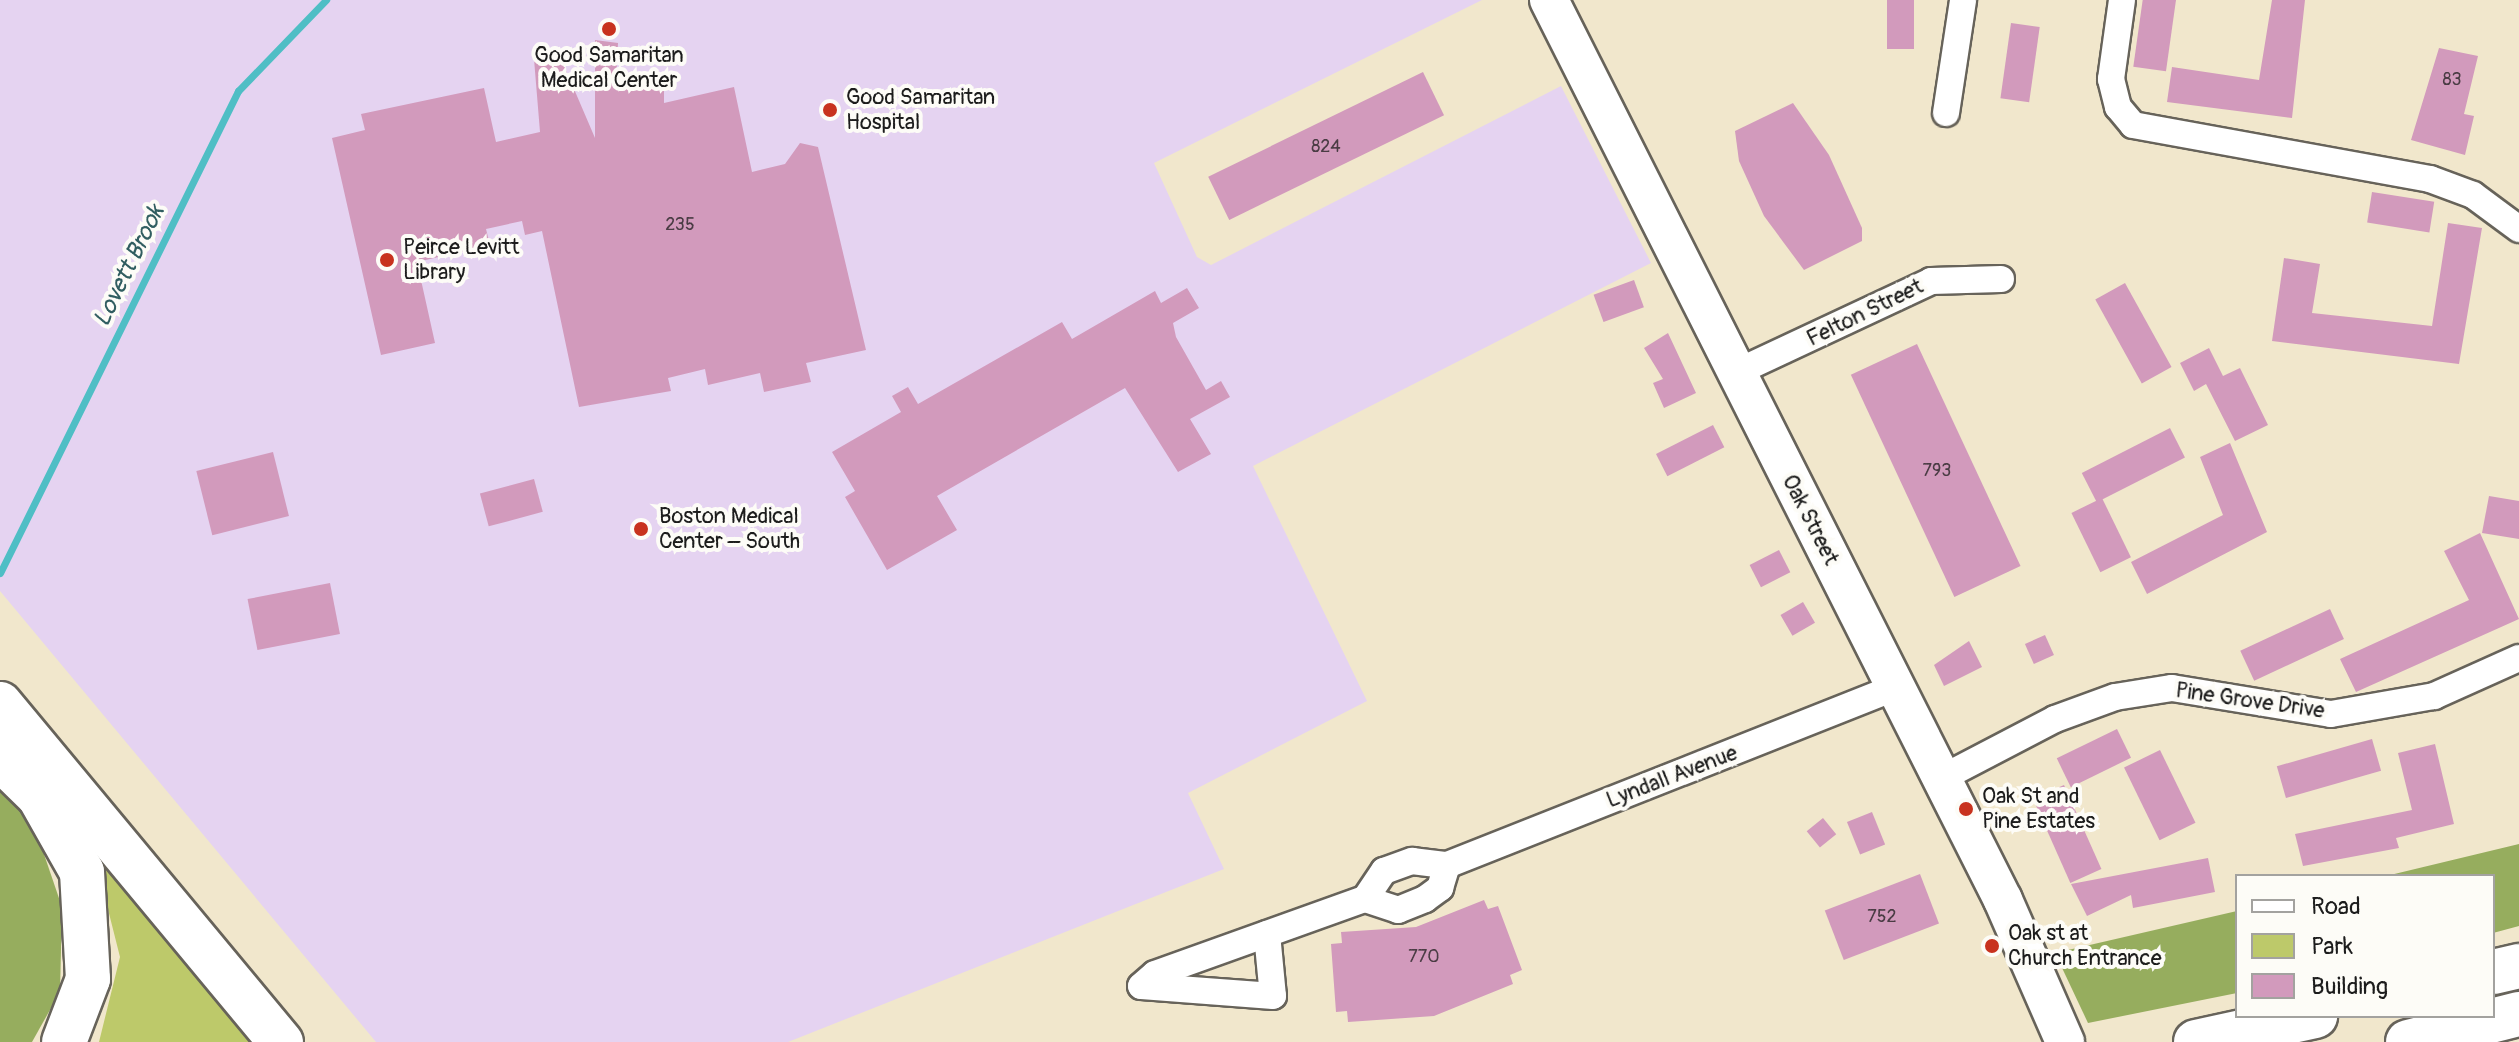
<!DOCTYPE html>
<html>
<head>
<meta charset="utf-8">
<style>
  body { margin:0 }
  #map { position:relative; width:2519px; height:1042px; overflow:hidden; background:#f1e7cc; font-family:Pangolin,sans-serif }
  div>[style] { position:absolute }
  [style*='--x'] { left:calc(var(--x)*1px); top:calc(var(--y)*1px); width:calc(var(--w)*1px); rotate:calc(var(--a)*1deg) }
  .built>* { inset:0; background:#e5d3f1 }
  .green>* { inset:0; background:#bdc96a }
  .forest>* { inset:0; background:#96ad5e }
  .stream>* { height:7px; margin:-3.5px; padding:0 3.5px; transform-origin:3.5px; border-radius:3.5px; background:#4fbec5 }
  .building>* { inset:0; background:#d29abc; transform-origin:0 0 }
  .roads { filter:drop-shadow(2px 0 #67635a) drop-shadow(-2px 0 #67635a) drop-shadow(0 2px #67635a) drop-shadow(0 -2px #67635a) }
  .minor>* { height:26px; margin:-13px; padding:0 13px; transform-origin:13px; border-radius:13px; background:#fff }
  .secondary>* { height:38px; margin:-19px; padding:0 19px; transform-origin:19px; border-radius:19px; background:#fff }
  .motorway>* { height:44px; margin:-22px; padding:0 22px; transform-origin:22px; border-radius:22px; background:#fff }
  .dots>* { width:22px; height:22px; translate:-50% -50%; box-sizing:border-box; border:4px solid #fdfcf7; border-radius:50% }
  span { translate:-50% -50%; white-space:nowrap; text-align:center; line-height:1.15; -webkit-text-stroke:8px #fdfcf7; paint-order:stroke }
  .number-label { font-size:18px; color:#4a3c44 }
  .number-label span { -webkit-text-stroke-width:0 }
  .poi-label { font-size:22px; color:#1c1c1c }
  .left { translate:0 -50%; text-align:left }
  .street-label { font-size:22px; color:#1c1c1c }
  .water-label { font-size:24px; color:#305d60; font-style:italic }
  .legend { position:absolute; left:2235px; top:874px; width:260px; height:144px; box-sizing:border-box; background:#fdfcf7; border:2px solid #a3a29f; margin:0; padding:10px 14px; list-style:none; font-size:24px; color:#1c1c1c }
  .legend li { display:flex; align-items:center; gap:16px; height:40px }
  .legend b { width:40px; border:2px solid #a3a29f }
</style>
</head>
<body>
<div id="map">
  <div class="built">
    <i style="clip-path:polygon(0 0,1482px 0,1154px 163px,1197px 257px,1211px 265px,1561px 86px,1651px 263px,1253px 466px,1367px 701px,1188px 793px,1224px 869px,788px 1042px,376px 1042px,0 591px)"></i>
  </div>
  <div class="green">
    <i style="clip-path:polygon(89px 834px,257px 1042px,99px 1042px,120px 957px)"></i>
  </div>
  <div class="forest">
    <i style="clip-path:polygon(0 787px,33px 822px,62px 907px,60px 992px,32px 1042px,0 1042px)"></i>
    <i style="clip-path:polygon(2519px 844px,2519px 926px,2493px 933px,2493px 876px,2386px 876px)"></i>
    <i style="clip-path:polygon(2237px 911px,2237px 993px,2088px 1023px,2055px 953px)"></i>
  </div>
  <div class="stream">
    <i style="--x:0;--y:573;--w:538;--a:-63.72"></i>
    <i style="--x:238;--y:91;--w:127;--a:-46"></i>
  </div>
  <div class="building">
    <i style="left:1887px;top:0;width:27px;height:49px"></i>
    <i style="left:2176px;top:0;width:72px;height:33px;rotate:98deg"></i>
    <i style="clip-path:polygon(2272px 0,2305px 0,2292px 118px,2167px 102px,2172px 67px,2259px 80px)"></i>
    <i style="left:2011px;top:23px;width:29px;height:76px;rotate:8deg"></i>
    <i style="clip-path:polygon(595px 40px,618px 43px,616px 83px,664px 84px,664px 103px,734px 87px,752px 172px,785px 164px,800px 143px,818px 147px,866px 350px,806px 363px,811px 382px,764px 392px,760px 373px,708px 385px,705px 369px,668px 378px,671px 391px,579px 407px,542px 231px,525px 235px,522px 221px,486px 229px,490px 245px,417px 262px,435px 343px,381px 355px,332px 138px,365px 130px,361px 114px,484px 88px,496px 142px,540px 132px,534px 59px,559px 54px,595px 138px)"></i>
    <i style="clip-path:polygon(2439px 48px,2478px 56px,2464px 114px,2474px 116px,2465px 155px,2411px 140px)"></i>
    <i style="left:1423px;top:72px;width:48px;height:239px;rotate:64deg"></i>
    <i style="clip-path:polygon(1793px 103px,1829px 155px,1862px 228px,1862px 241px,1804px 270px,1764px 216px,1739px 161px,1735px 131px)"></i>
    <i style="left:2372px;top:192px;width:63px;height:31px;rotate:9deg"></i>
    <i style="clip-path:polygon(2448px 223px,2482px 228px,2459px 364px,2272px 341px,2284px 258px,2320px 264px,2312px 313px,2432px 326px)"></i>
    <i style="left:1634px;top:280px;width:29px;height:43px;rotate:70deg"></i>
    <i style="left:2125px;top:283px;width:96px;height:34px;rotate:61deg"></i>
    <i style="clip-path:polygon(1187px 288px,1199px 308px,1173px 323px,1176px 337px,1206px 390px,1221px 381px,1230px 397px,1190px 419px,1211px 454px,1178px 472px,1125px 388px,937px 496px,957px 530px,887px 570px,845px 497px,855px 491px,832px 452px,901px 412px,892px 396px,908px 387px,918px 404px,1062px 322px,1072px 339px,1155px 291px,1161px 303px)"></i>
    <i style="clip-path:polygon(1668px 333px,1696px 393px,1664px 408px,1653px 383px,1663px 379px,1644px 348px)"></i>
    <i style="left:1917px;top:344px;width:245px;height:73px;rotate:65deg"></i>
    <i style="clip-path:polygon(2209px 348px,2223px 376px,2240px 368px,2268px 425px,2235px 441px,2206px 384px,2194px 391px,2180px 363px)"></i>
    <i style="left:1713px;top:425px;width:25px;height:64px;rotate:63deg"></i>
    <i style="left:2170px;top:428px;width:33px;height:99px;rotate:63deg"></i>
    <i style="clip-path:polygon(2230px 443px,2267px 532px,2147px 594px,2131px 562px,2223px 515px,2200px 457px)"></i>
    <i style="left:273px;top:452px;width:66px;height:79px;rotate:76deg"></i>
    <i style="left:534px;top:479px;width:34px;height:56px;rotate:75deg"></i>
    <i style="clip-path:polygon(2489px 496px,2519px 501px,2519px 539px,2482px 533px)"></i>
    <i style="left:2102px;top:498px;width:66px;height:34px;rotate:64deg"></i>
    <i style="clip-path:polygon(2480px 533px,2519px 619px,2356px 692px,2340px 659px,2469px 600px,2444px 551px)"></i>
    <i style="left:1779px;top:550px;width:25px;height:33px;rotate:63deg"></i>
    <i style="left:330px;top:583px;width:52px;height:84px;rotate:79deg"></i>
    <i style="left:1803px;top:602px;width:24px;height:26px;rotate:60deg"></i>
    <i style="left:2330px;top:609px;width:33px;height:99px;rotate:65deg"></i>
    <i style="left:2045px;top:635px;width:22px;height:22px;rotate:66deg"></i>
    <i style="clip-path:polygon(1969px 641px,1982px 667px,1944px 686px,1934px 665px)"></i>
    <i style="left:2117px;top:729px;width:32px;height:67px;rotate:64deg"></i>
    <i style="left:2372px;top:739px;width:33px;height:99px;rotate:74deg"></i>
    <i style="clip-path:polygon(2435px 744px,2454px 824px,2396px 838px,2399px 848px,2303px 866px,2295px 834px,2412px 810px,2398px 753px)"></i>
    <i style="left:2160px;top:750px;width:81px;height:40px;rotate:64deg"></i>
    <i style="left:2064px;top:785px;width:92px;height:34px;rotate:66deg"></i>
    <i style="left:1872px;top:812px;width:35px;height:27px;rotate:68deg"></i>
    <i style="left:1823px;top:818px;width:21px;height:21px;rotate:51deg"></i>
    <i style="clip-path:polygon(2208px 858px,2215px 892px,2133px 908px,2131px 895px,2087px 916px,2071px 884px)"></i>
    <i style="left:1920px;top:874px;width:53px;height:102px;rotate:69deg"></i>
    <i style="clip-path:polygon(1484px 900px,1488px 909px,1498px 906px,1522px 970px,1510px 975px,1513px 984px,1434px 1016px,1348px 1022px,1347px 1011px,1336px 1012px,1331px 944px,1342px 943px,1341px 932px,1416px 927px)"></i>
  </div>
  <div class="roads">
    <div class="minor">
      <i style="--x:2122;--y:0;--w:80;--a:97.9"></i>
      <i style="--x:2111;--y:79;--w:29;--a:76"></i>
      <i style="--x:2118;--y:107;--w:23;--a:50"></i>
      <i style="--x:2133;--y:125;--w:302;--a:10.3"></i>
      <i style="--x:2430;--y:179;--w:46;--a:20.4"></i>
      <i style="--x:2473;--y:195;--w:57;--a:36.5"></i>
      <i style="--x:1946;--y:113;--w:114;--a:-81.4"></i>
      <i style="--x:1735;--y:373;--w:217;--a:-25.1"></i>
      <i style="--x:1931;--y:281;--w:70;--a:-1.6"></i>
      <i style="--x:1942;--y:778;--w:127;--a:-27.6"></i>
      <i style="--x:2055;--y:719;--w:64;--a:-20.1"></i>
      <i style="--x:2115;--y:697;--w:58;--a:-9"></i>
      <i style="--x:2172;--y:688;--w:161;--a:9.3"></i>
      <i style="--x:2331;--y:714;--w:105;--a:-9.9"></i>
      <i style="--x:2434;--y:696;--w:93;--a:-24.1"></i>
      <i style="--x:1365;--y:899;--w:35;--a:18"></i>
      <i style="--x:1398;--y:910;--w:29;--a:-22"></i>
      <i style="--x:1425;--y:899;--w:19;--a:-36"></i>
      <i style="--x:1440;--y:888;--w:24;--a:-73"></i>
      <i style="--x:1267;--y:934;--w:62;--a:84.5"></i>
      <i style="--x:1273;--y:996;--w:132;--a:-175.7"></i>
      <i style="--x:1141;--y:986;--w:18;--a:-41"></i>
      <i style="--x:1155;--y:974;--w:223;--a:-19.7"></i>
      <i style="--x:1365;--y:899;--w:34;--a:-56"></i>
      <i style="--x:1384;--y:871;--w:30;--a:-20"></i>
      <i style="--x:1412;--y:861;--w:35;--a:7"></i>
      <i style="--x:1447;--y:865;--w:483;--a:-21.6"></i>
    </div>
    <div class="secondary">
      <i style="--x:1549;--y:0;--w:1008;--a:63.23"></i>
      <i style="--x:2003;--y:900;--w:155;--a:66.4"></i>
    </div>
    <div class="motorway">
      <i style="--x:0;--y:704;--w:440;--a:50.3"></i>
      <i style="--x:0;--y:758;--w:54;--a:44.3"></i>
      <i style="--x:39;--y:796;--w:87;--a:60.5"></i>
      <i style="--x:82;--y:872;--w:107;--a:86.8"></i>
      <i style="--x:88;--y:979;--w:67;--a:110.9"></i>
      <i style="--x:2493;--y:972;--w:27;--a:-13"></i>
      <i style="--x:2196;--y:1042;--w:122;--a:-12.3"></i>
      <i style="--x:2408;--y:1042;--w:114;--a:-14.2"></i>
    </div>
  </div>
  <div class="dots">
    <i style="left:609px;top:29px;background:#c8321e"></i>
    <i style="left:830px;top:110px;background:#c8321e"></i>
    <i style="left:387px;top:260px;background:#c8321e"></i>
    <i style="left:641px;top:529px;background:#c8321e"></i>
    <i style="left:1966px;top:809px;background:#c8321e"></i>
    <i style="left:1992px;top:946px;background:#c8321e"></i>
  </div>
  <div class="number-label">
    <span style="left:2452px;top:80px">83</span>
    <span style="left:1326px;top:147px">824</span>
    <span style="left:680px;top:225px">235</span>
    <span style="left:1937px;top:471px">793</span>
    <span style="left:1882px;top:917px">752</span>
    <span style="left:1424px;top:957px">770</span>
  </div>
  <div class="poi-label">
    <span style="left:609px;top:68px">Good Samaritan<br>Medical Center</span>
    <span class="left" style="left:846px;top:110px">Good Samaritan<br>Hospital</span>
    <span class="left" style="left:403px;top:260px">Peirce Levitt<br>Library</span>
    <span class="left" style="left:659px;top:529px">Boston Medical<br>Center – South</span>
    <span class="left" style="left:1982px;top:809px">Oak St and<br>Pine Estates</span>
    <span class="left" style="left:2008px;top:946px">Oak st at<br>Church Entrance</span>
  </div>
  <div class="street-label">
    <span style="left:1865px;top:313px;rotate:-26deg">Felton Street</span>
    <span style="left:1810px;top:520px;rotate:63deg">Oak Street</span>
    <span style="left:2250px;top:701px;rotate:8deg">Pine Grove Drive</span>
    <span style="left:1672px;top:777px;rotate:-21deg">Lyndall Avenue</span>
  </div>
  <div class="water-label">
    <span style="left:129px;top:266px;rotate:-64deg">Lovett Brook</span>
  </div>
  <ul class="legend">
  <li><b style="height:10px;background:#fff"></b>Road</li>
  <li><b style="height:22px;background:#bdc96a"></b>Park</li>
  <li><b style="height:22px;background:#d29abc"></b>Building</li>
  </ul>
</div>
</body>
</html>
